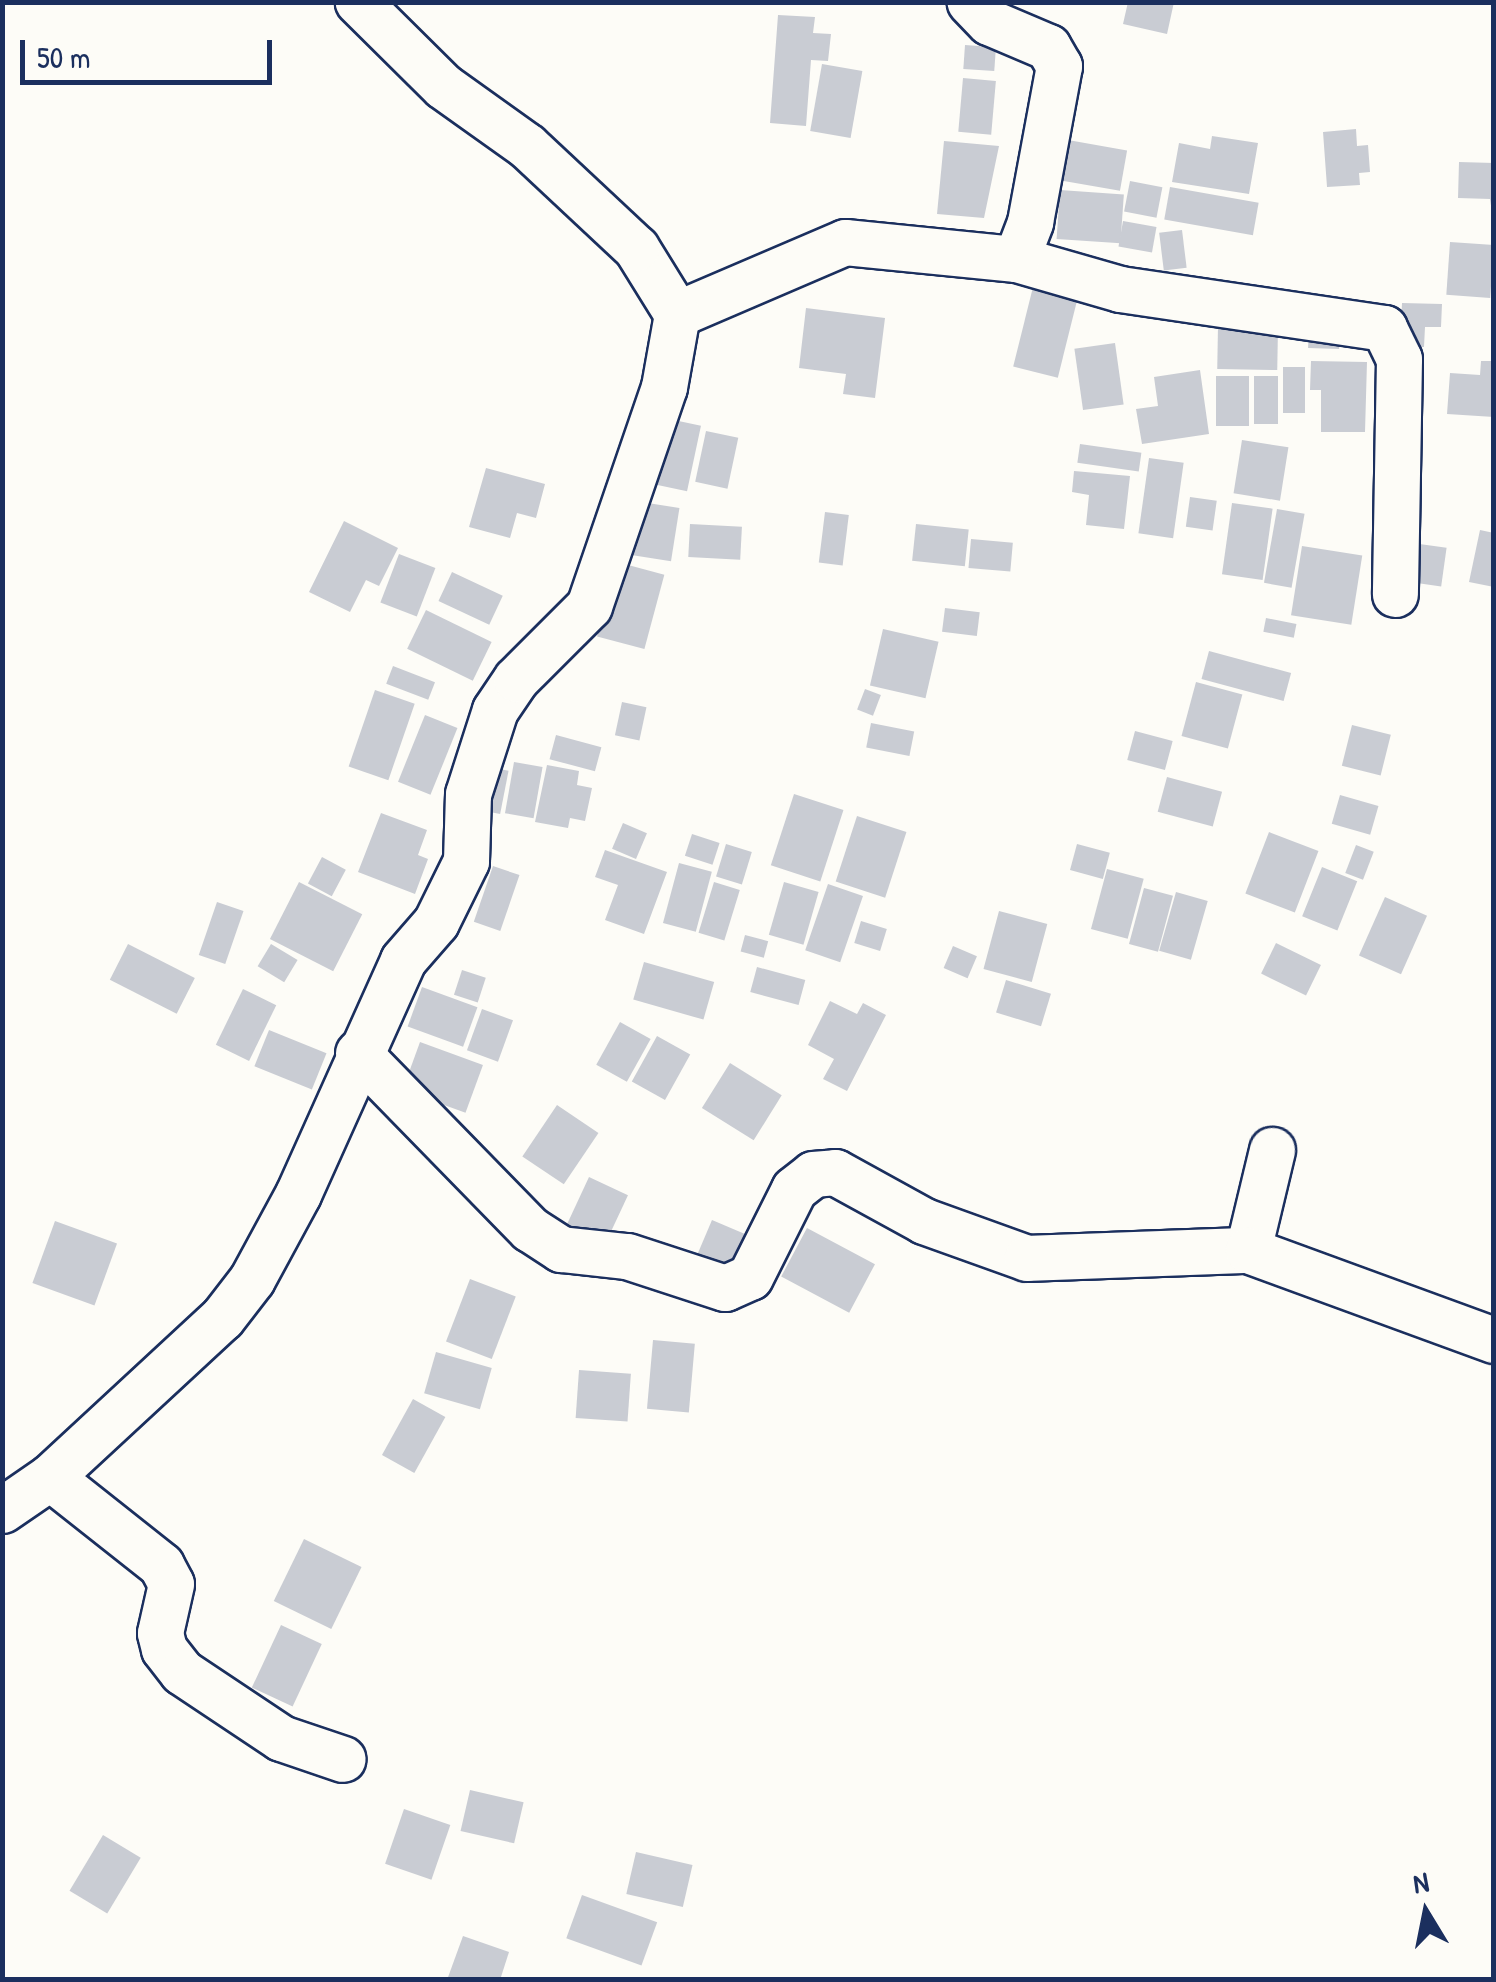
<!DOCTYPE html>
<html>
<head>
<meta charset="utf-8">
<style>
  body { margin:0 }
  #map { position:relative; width:1496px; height:1982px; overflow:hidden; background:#fdfcf7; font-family:"Patrick Hand",sans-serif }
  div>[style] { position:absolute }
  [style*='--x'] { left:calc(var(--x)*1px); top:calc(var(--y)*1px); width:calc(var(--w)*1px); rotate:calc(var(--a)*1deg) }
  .building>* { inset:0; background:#c9ccd3; transform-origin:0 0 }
  .roads { filter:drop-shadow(2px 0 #1b2f5e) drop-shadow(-2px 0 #1b2f5e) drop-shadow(0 2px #1b2f5e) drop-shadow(0 -2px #1b2f5e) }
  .minor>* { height:45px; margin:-22.5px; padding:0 22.5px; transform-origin:22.5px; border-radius:22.5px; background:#fdfcf7 }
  span { translate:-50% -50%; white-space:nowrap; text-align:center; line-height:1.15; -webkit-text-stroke:9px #fdfcf7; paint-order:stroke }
  .frame { position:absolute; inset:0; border:5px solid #1b2f5e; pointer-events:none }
  .north { position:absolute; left:1376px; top:1862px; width:100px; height:100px; -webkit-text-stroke:8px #fdfcf7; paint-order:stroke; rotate:350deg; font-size:28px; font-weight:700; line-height:40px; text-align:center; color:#1b2f5e }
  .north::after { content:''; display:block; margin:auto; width:35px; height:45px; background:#1b2f5e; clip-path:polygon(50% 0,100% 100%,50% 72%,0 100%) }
  .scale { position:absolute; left:20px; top:40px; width:252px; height:45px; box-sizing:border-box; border:5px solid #1b2f5e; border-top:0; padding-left:12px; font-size:30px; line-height:35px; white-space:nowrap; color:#1b2f5e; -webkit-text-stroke:8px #fdfcf7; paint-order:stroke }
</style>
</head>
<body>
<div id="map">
  <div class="building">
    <i style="clip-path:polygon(1128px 2px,1174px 2px,1167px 34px,1123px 24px)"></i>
    <i style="clip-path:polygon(778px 15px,815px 17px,813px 33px,831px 34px,828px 61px,811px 60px,806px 126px,770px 123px)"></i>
    <i style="left:965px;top:45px;width:31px;height:24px;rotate:4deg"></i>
    <i style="left:822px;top:64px;width:41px;height:68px;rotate:10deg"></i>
    <i style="left:963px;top:78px;width:33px;height:54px;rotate:5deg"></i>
    <i style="clip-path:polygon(1356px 129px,1357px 146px,1368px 145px,1370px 172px,1359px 173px,1360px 185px,1327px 187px,1323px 132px)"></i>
    <i style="clip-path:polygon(1212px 136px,1258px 143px,1249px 194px,1172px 182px,1179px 143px,1210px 149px)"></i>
    <i style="left:1068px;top:140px;width:60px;height:41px;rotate:10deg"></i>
    <i style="clip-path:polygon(944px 141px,999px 146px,984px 218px,937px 214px)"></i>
    <i style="clip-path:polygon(1459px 162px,1494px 163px,1494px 226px,1490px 199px,1458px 198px)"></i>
    <i style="left:1130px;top:181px;width:33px;height:31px;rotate:11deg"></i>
    <i style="left:1170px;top:187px;width:90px;height:33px;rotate:10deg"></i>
    <i style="left:1060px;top:190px;width:64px;height:49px;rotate:4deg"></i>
    <i style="left:1123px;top:221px;width:34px;height:26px;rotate:10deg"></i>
    <i style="left:1182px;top:230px;width:38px;height:23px;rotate:83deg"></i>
    <i style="left:1450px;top:242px;width:44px;height:53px;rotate:4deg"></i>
    <i style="left:1033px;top:287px;width:46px;height:82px;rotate:14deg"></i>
    <i style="clip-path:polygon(1402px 303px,1442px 304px,1441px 327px,1425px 327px,1424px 347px,1400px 347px)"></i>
    <i style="clip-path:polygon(806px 308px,885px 318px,875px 398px,843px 394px,846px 374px,799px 368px)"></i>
    <i style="left:1309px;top:322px;width:31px;height:26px;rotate:2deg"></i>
    <i style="left:1218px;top:326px;width:60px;height:43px;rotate:1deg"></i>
    <i style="left:1115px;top:343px;width:62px;height:41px;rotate:82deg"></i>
    <i style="clip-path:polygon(1311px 361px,1367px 362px,1365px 432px,1321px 432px,1321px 390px,1310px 390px)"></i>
    <i style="clip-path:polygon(1481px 361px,1494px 361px,1494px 417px,1447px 414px,1450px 373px,1480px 375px)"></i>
    <i style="left:1283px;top:367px;width:22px;height:46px"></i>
    <i style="clip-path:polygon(1200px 370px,1209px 434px,1142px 444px,1136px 409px,1158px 406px,1154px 377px)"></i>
    <i style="left:1216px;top:376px;width:33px;height:50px"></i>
    <i style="left:1254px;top:376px;width:24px;height:48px"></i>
    <i style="left:655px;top:416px;width:47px;height:67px;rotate:12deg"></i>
    <i style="left:706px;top:431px;width:33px;height:52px;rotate:12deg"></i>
    <i style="left:1242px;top:440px;width:47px;height:54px;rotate:9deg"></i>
    <i style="left:1080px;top:444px;width:62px;height:19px;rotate:8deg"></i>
    <i style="left:1149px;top:458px;width:35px;height:76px;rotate:8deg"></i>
    <i style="clip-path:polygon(486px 468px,545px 484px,536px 518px,517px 513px,510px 538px,469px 527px)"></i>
    <i style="clip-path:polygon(1074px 471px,1130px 476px,1124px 529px,1086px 525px,1089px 495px,1072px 492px)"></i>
    <i style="left:1190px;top:497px;width:27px;height:30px;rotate:8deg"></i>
    <i style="left:635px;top:501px;width:45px;height:54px;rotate:9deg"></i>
    <i style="left:1232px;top:503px;width:41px;height:72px;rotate:8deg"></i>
    <i style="left:1277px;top:509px;width:28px;height:75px;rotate:10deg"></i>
    <i style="left:825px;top:512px;width:24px;height:51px;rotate:7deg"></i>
    <i style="clip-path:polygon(344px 521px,398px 548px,379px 586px,366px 580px,350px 612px,309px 592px)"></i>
    <i style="left:690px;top:524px;width:52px;height:33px;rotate:3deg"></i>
    <i style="left:916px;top:524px;width:53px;height:37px;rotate:6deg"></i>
    <i style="clip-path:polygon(1480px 530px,1494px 533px,1494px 587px,1469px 582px)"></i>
    <i style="left:971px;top:539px;width:42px;height:29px;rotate:5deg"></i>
    <i style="left:1405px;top:542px;width:42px;height:39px;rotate:8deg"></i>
    <i style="left:1302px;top:546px;width:61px;height:70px;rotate:9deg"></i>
    <i style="left:399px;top:554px;width:39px;height:52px;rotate:21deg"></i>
    <i style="left:617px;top:562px;width:49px;height:77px;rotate:15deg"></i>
    <i style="left:452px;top:572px;width:56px;height:32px;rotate:25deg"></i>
    <i style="left:945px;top:608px;width:35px;height:24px;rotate:7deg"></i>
    <i style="left:426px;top:610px;width:73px;height:43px;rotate:26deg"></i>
    <i style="left:1266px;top:618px;width:31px;height:14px;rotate:11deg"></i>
    <i style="left:883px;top:629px;width:57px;height:58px;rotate:13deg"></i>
    <i style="left:1209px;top:651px;width:85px;height:29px;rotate:15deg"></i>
    <i style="left:393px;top:666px;width:45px;height:19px;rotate:21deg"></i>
    <i style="left:1196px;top:682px;width:48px;height:56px;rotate:15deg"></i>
    <i style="left:865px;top:689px;width:17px;height:22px;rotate:21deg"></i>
    <i style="left:375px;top:690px;width:42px;height:81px;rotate:19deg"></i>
    <i style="left:622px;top:702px;width:25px;height:34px;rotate:12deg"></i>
    <i style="left:425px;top:715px;width:35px;height:72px;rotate:22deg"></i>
    <i style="left:871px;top:723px;width:44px;height:25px;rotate:11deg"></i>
    <i style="left:1352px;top:725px;width:40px;height:42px;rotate:14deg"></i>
    <i style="left:1135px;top:731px;width:39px;height:30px;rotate:15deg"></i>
    <i style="left:556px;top:735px;width:47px;height:25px;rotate:15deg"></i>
    <i style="left:514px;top:762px;width:29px;height:52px;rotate:10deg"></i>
    <i style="clip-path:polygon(547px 765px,579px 771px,577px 785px,592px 788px,585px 821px,570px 818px,568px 828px,535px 822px)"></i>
    <i style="left:484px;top:766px;width:25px;height:44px;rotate:11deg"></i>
    <i style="left:1167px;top:777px;width:57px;height:36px;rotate:15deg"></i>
    <i style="left:794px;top:794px;width:52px;height:75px;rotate:18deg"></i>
    <i style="left:1340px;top:795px;width:40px;height:30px;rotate:16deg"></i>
    <i style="clip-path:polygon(381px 813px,427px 830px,418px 855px,428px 859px,415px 894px,358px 872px)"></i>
    <i style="left:857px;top:816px;width:52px;height:69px;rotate:18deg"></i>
    <i style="left:623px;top:823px;width:26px;height:28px;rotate:23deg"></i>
    <i style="left:1269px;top:832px;width:53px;height:66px;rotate:21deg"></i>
    <i style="left:692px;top:834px;width:29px;height:23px;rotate:18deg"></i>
    <i style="left:726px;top:844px;width:27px;height:34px;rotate:17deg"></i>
    <i style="left:1077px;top:844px;width:34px;height:27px;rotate:15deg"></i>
    <i style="left:1356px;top:845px;width:19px;height:30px;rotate:21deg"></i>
    <i style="clip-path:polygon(605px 850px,667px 872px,644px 934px,605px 920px,618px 885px,595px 877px)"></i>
    <i style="left:322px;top:857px;width:27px;height:30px;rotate:28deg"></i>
    <i style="left:679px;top:863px;width:34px;height:62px;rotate:15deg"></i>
    <i style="left:493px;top:866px;width:28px;height:59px;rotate:19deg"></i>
    <i style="left:1322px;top:867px;width:38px;height:53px;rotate:22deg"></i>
    <i style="left:1107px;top:869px;width:38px;height:62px;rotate:15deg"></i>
    <i style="left:299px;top:882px;width:71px;height:64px;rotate:27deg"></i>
    <i style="left:714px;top:882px;width:27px;height:53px;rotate:17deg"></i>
    <i style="left:784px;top:882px;width:36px;height:55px;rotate:16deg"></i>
    <i style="left:828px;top:884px;width:37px;height:70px;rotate:19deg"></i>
    <i style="left:1144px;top:888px;width:30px;height:58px;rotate:15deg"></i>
    <i style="left:1176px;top:892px;width:33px;height:61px;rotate:16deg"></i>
    <i style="left:1385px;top:897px;width:46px;height:64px;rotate:24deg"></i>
    <i style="left:217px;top:902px;width:28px;height:56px;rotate:19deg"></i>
    <i style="left:999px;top:911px;width:50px;height:60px;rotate:15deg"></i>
    <i style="left:861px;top:921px;width:27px;height:23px;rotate:17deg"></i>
    <i style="left:745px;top:935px;width:24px;height:17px;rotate:15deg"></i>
    <i style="left:1276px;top:943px;width:50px;height:34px;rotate:26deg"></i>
    <i style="left:128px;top:944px;width:75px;height:40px;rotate:27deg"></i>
    <i style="left:271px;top:944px;width:31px;height:26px;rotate:31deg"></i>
    <i style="left:953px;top:946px;width:26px;height:24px;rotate:23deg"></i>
    <i style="left:644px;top:962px;width:73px;height:39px;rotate:16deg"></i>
    <i style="left:757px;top:967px;width:50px;height:26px;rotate:15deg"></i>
    <i style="left:462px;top:970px;width:25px;height:26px;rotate:18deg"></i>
    <i style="left:1006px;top:980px;width:47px;height:34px;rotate:17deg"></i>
    <i style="left:422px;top:987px;width:59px;height:42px;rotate:20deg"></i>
    <i style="left:243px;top:989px;width:37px;height:62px;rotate:26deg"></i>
    <i style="clip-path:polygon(830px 1001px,857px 1014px,863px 1003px,886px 1015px,847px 1091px,823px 1079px,834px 1059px,808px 1045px)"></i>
    <i style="left:482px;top:1009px;width:33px;height:44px;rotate:20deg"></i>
    <i style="left:620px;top:1022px;width:35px;height:49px;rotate:29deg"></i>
    <i style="left:269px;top:1030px;width:62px;height:39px;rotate:22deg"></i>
    <i style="left:657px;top:1036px;width:38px;height:52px;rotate:29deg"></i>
    <i style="left:420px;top:1042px;width:67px;height:51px;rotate:20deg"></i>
    <i style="left:730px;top:1063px;width:61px;height:53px;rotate:32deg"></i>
    <i style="left:557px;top:1105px;width:50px;height:62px;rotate:34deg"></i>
    <i style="left:589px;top:1177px;width:43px;height:52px;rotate:25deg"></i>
    <i style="left:712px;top:1220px;width:46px;height:47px;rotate:23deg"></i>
    <i style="left:55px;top:1221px;width:66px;height:66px;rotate:20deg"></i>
    <i style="left:807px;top:1228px;width:77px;height:55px;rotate:28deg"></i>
    <i style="left:470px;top:1279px;width:49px;height:67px;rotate:21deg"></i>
    <i style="left:653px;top:1340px;width:42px;height:69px;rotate:5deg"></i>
    <i style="left:436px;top:1352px;width:58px;height:43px;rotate:16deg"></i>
    <i style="left:579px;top:1370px;width:52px;height:48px;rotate:4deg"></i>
    <i style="left:413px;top:1399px;width:37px;height:64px;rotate:29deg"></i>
    <i style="left:304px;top:1539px;width:64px;height:69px;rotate:26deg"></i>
    <i style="left:281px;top:1625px;width:45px;height:69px;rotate:25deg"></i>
    <i style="left:470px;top:1790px;width:55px;height:42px;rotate:13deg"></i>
    <i style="left:404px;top:1809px;width:49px;height:58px;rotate:19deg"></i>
    <i style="left:103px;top:1835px;width:44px;height:65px;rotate:31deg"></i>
    <i style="left:636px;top:1852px;width:58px;height:43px;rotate:13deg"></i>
    <i style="left:582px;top:1895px;width:80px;height:46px;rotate:20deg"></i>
    <i style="clip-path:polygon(463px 1936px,509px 1952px,500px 1980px,447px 1980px)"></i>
  </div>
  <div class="roads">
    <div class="minor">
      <i style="--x:1016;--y:259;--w:108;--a:16.1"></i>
      <i style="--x:1120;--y:289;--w:267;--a:8.4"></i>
      <i style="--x:1384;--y:328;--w:34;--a:64"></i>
      <i style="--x:1399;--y:359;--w:235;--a:91"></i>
      <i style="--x:677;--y:314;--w:183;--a:-23.2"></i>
      <i style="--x:845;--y:242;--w:172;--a:5.7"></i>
      <i style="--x:1016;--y:259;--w:40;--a:-69"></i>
      <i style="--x:1030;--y:222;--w:159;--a:-79.5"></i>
      <i style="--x:1059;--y:66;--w:22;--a:-120"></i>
      <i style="--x:1048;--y:47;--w:64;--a:-157"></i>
      <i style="--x:989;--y:22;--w:28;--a:-134"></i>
      <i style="--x:358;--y:1053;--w:246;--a:45.7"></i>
      <i style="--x:530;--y:1229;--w:37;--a:33"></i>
      <i style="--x:561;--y:1249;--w:66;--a:6.1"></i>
      <i style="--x:627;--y:1256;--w:103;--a:18.1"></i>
      <i style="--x:725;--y:1288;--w:27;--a:-24"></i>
      <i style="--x:750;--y:1277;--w:98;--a:-63.4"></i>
      <i style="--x:794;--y:1189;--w:24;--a:-38"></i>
      <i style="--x:813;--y:1174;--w:22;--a:-5"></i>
      <i style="--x:835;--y:1172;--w:102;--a:28.8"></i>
      <i style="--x:924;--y:1221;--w:109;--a:19.8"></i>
      <i style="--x:1027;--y:1258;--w:221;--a:-2.1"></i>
      <i style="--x:1248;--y:1250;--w:103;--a:-76.5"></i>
      <i style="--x:1248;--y:1250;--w:262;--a:20.1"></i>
      <i style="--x:50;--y:1477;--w:142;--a:38.4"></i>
      <i style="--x:161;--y:1565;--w:21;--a:62"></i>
      <i style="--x:171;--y:1584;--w:50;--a:102.7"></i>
      <i style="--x:160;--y:1633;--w:16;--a:76"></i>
      <i style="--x:164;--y:1649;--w:29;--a:52"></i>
      <i style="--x:182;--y:1672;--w:119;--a:33.7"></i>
      <i style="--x:281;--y:1738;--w:65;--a:18.7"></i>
      <i style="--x:2;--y:1510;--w:58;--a:-34.5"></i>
      <i style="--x:50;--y:1477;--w:234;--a:-42.8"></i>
      <i style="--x:222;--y:1318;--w:49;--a:-52.4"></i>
      <i style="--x:252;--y:1279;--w:97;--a:-61.6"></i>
      <i style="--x:298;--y:1194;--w:256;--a:-65.8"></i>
      <i style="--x:403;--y:960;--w:50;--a:-49"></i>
      <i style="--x:436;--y:922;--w:68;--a:-63.8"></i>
      <i style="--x:466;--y:861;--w:67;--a:-88.3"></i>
      <i style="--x:468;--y:794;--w:88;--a:-72.2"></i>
      <i style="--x:495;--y:710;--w:37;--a:-56"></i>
      <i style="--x:516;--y:679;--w:103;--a:-45"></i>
      <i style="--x:589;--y:606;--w:231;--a:-71.1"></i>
      <i style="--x:664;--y:387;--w:74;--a:-79.9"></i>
      <i style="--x:677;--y:314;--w:78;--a:-121.8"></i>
      <i style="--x:636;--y:248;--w:149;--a:-136.9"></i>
      <i style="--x:527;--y:146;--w:103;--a:-144.5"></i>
      <i style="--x:443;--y:86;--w:120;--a:-135.3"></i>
    </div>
  </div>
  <div class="frame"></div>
  <div class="north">N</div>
  <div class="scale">50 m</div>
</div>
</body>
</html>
